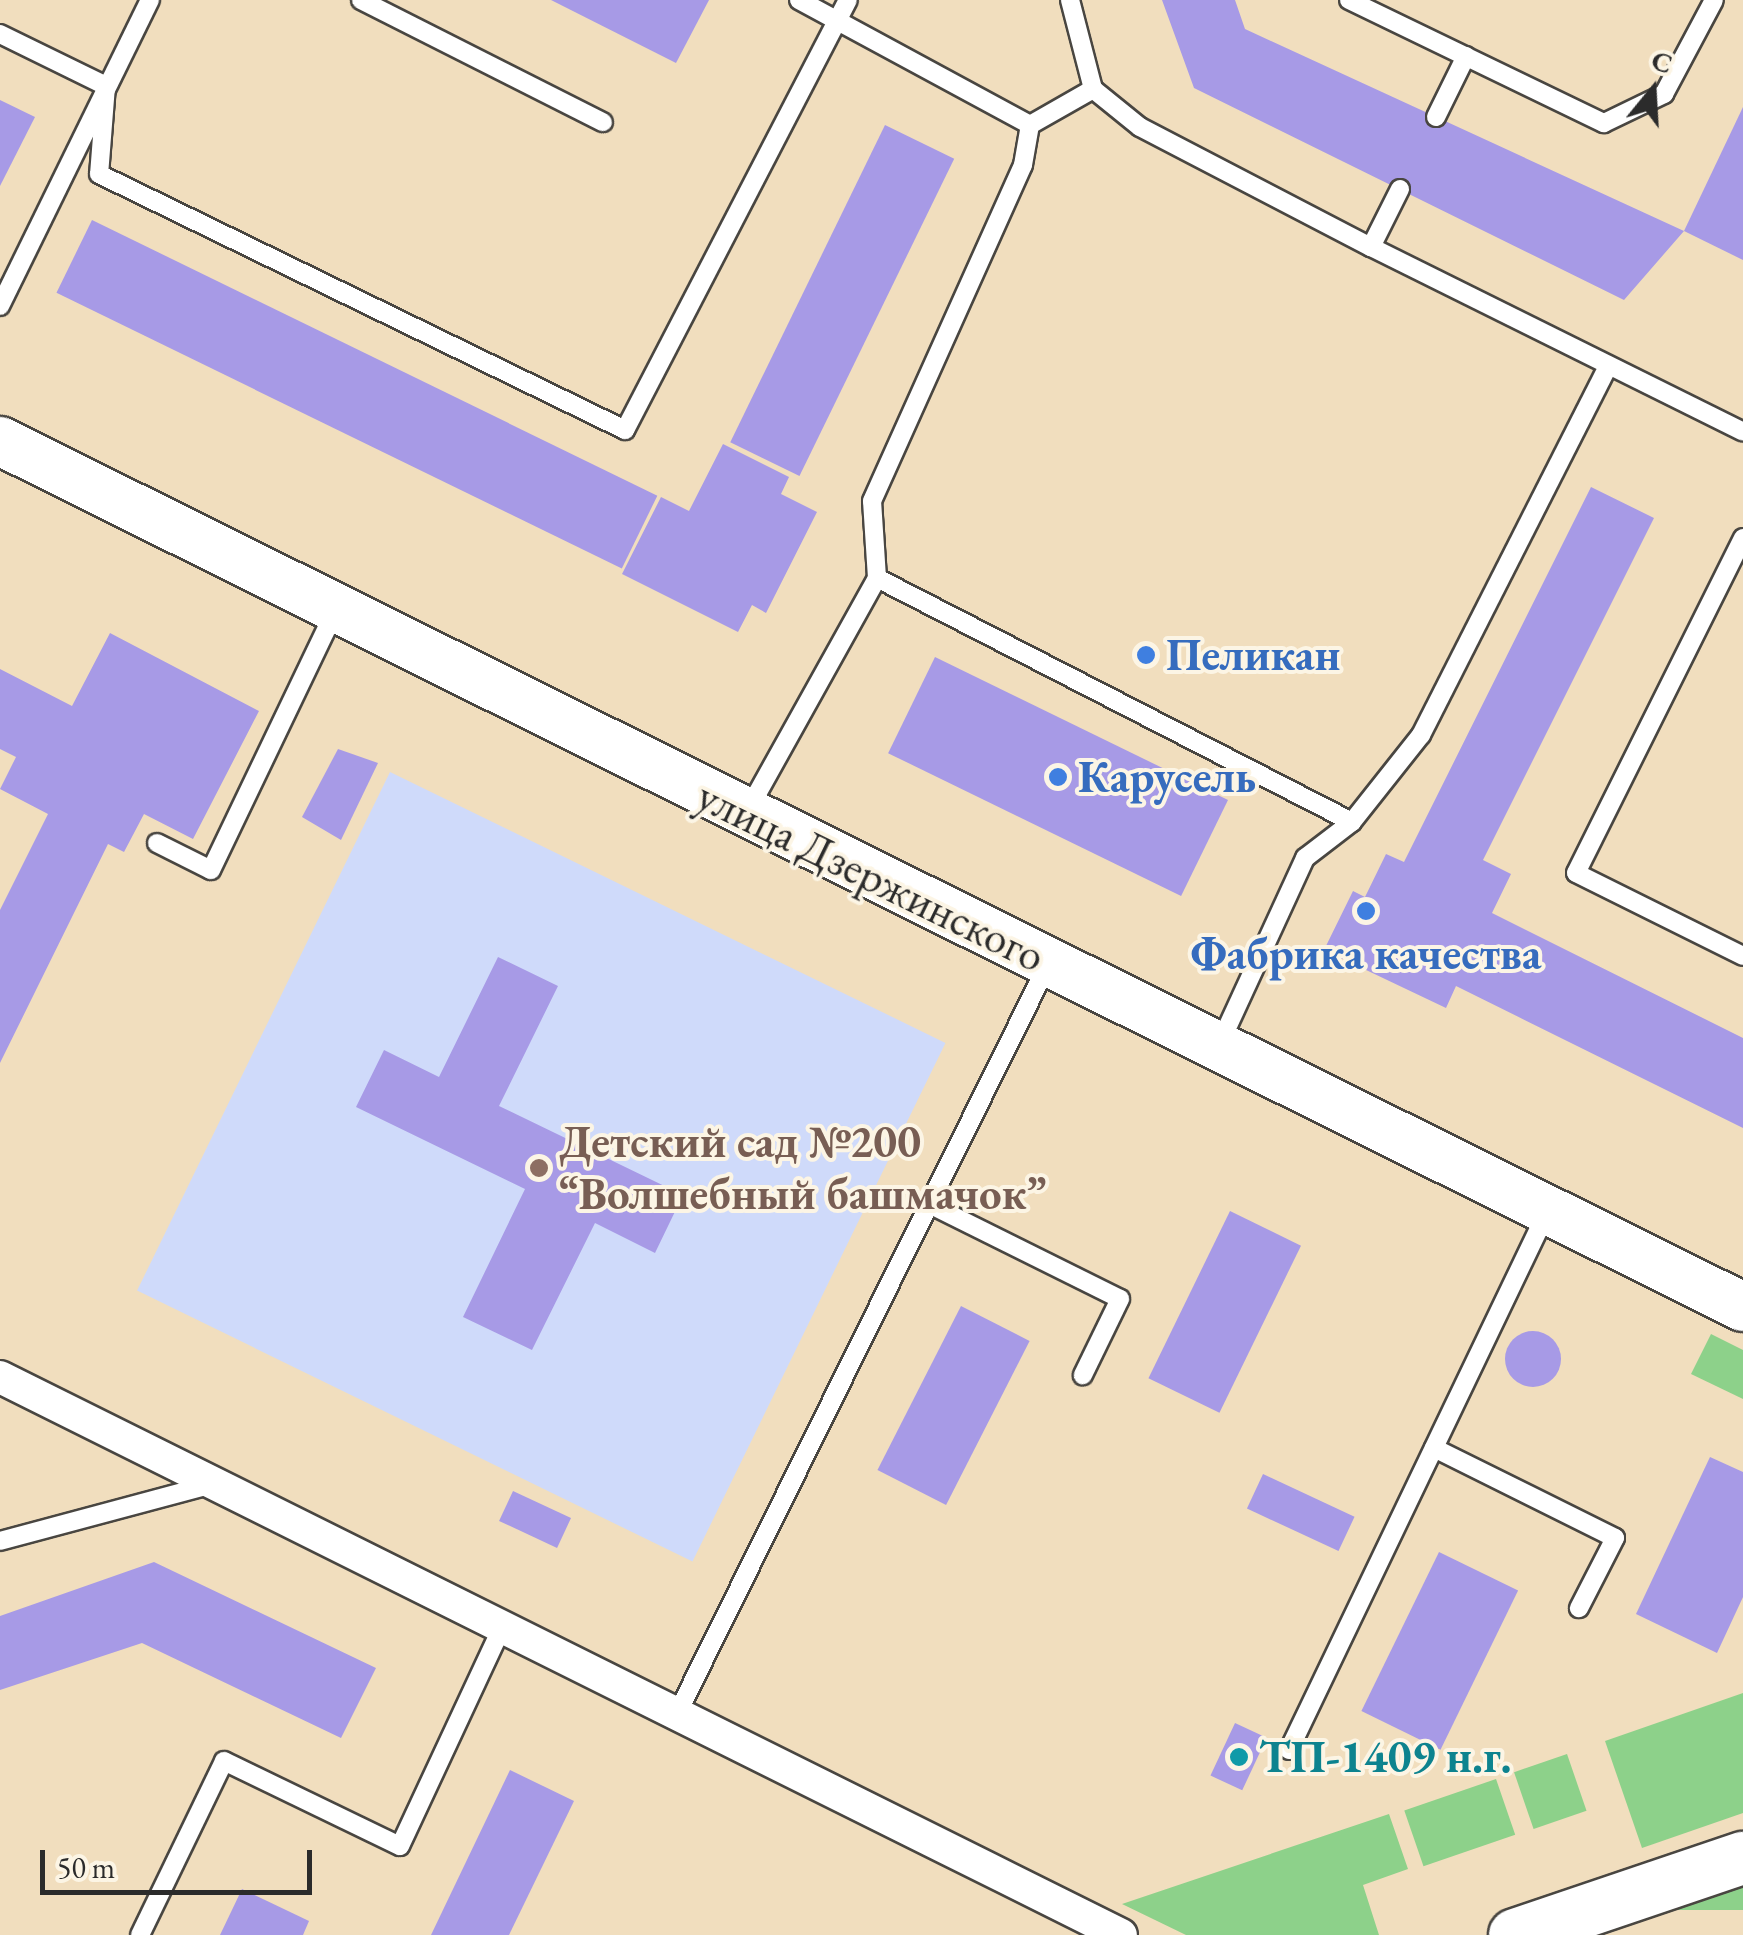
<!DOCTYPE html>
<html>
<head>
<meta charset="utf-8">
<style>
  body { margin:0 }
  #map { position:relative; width:1743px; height:1935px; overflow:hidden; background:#f1debe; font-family:"EB Garamond",serif }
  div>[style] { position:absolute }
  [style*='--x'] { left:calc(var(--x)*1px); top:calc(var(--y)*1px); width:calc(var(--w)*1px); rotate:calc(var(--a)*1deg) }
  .built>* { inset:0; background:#cfdafa; transform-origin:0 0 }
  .green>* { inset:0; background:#8dd18a; transform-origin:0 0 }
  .building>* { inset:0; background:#a79ae6; transform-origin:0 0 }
  .round { border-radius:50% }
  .roads { filter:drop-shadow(2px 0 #494641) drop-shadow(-2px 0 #494641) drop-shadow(0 2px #494641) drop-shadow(0 -2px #494641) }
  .service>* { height:18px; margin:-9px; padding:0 9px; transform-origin:9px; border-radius:9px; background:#fff }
  .minor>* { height:32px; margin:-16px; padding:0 16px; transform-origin:16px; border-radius:16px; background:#fff }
  .secondary>* { height:48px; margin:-24px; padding:0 24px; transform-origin:24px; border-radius:24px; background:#fff }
  .primary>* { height:52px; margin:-26px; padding:0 26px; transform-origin:26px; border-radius:26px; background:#fff }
  .dots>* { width:28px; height:28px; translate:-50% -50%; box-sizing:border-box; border:5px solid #fcf5e5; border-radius:50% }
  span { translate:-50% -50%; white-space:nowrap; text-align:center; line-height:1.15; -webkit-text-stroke:8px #fcf5e5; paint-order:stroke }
  .shop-label { font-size:45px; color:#366cbe; font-weight:700 }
  .left { translate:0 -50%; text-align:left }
  .street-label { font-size:45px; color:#2b2b2b }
  .education-label { font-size:45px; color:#785e54; font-weight:700 }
  .culture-label { font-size:45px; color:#0d838f; font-weight:700 }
  .north { position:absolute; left:1603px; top:40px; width:100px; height:100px; -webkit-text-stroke:8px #fcf5e5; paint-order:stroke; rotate:18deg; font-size:28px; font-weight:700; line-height:40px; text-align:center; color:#2b2b2b }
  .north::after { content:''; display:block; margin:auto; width:35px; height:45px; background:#2b2b2b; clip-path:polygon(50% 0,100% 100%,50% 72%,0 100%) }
  .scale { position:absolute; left:40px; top:1850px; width:272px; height:45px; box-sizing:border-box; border:5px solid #2b2b2b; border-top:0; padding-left:12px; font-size:30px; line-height:35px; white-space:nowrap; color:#2b2b2b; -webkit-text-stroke:8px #fcf5e5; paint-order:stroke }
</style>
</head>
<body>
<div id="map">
  <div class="built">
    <i style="left:390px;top:772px;width:618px;height:577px;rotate:26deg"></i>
  </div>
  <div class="green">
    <i style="clip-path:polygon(1711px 1334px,1743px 1350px,1743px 1399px,1691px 1374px)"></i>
    <i style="clip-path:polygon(1743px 1693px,1743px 1813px,1642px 1848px,1605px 1741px)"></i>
    <i style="left:1567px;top:1754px;width:60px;height:56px;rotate:71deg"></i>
    <i style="left:1496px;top:1779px;width:59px;height:97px;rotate:71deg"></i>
    <i style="clip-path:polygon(1389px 1814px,1408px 1869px,1363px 1885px,1379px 1935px,1186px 1935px,1122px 1904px)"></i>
    <i style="left:1743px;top:1880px;width:30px;height:87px;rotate:90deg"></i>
  </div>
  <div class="building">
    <i style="clip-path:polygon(551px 0,709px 0,676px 63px)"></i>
    <i style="clip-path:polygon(1162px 0,1235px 0,1245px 29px,1684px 231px,1624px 300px,1194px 88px)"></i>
    <i style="clip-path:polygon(0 100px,35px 117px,0 186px)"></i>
    <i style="clip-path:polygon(1743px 107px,1743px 260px,1684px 231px)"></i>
    <i style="left:885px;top:125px;width:77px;height:353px;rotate:26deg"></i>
    <i style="left:92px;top:220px;width:629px;height:81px;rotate:26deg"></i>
    <i style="clip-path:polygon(723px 444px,789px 477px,781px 494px,817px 512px,766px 613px,752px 605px,738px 632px,622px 574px,661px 497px,689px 511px)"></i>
    <i style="clip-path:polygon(1591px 487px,1654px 518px,1483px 860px,1511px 874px,1492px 913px,1743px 1038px,1743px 1128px,1456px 986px,1446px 1008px,1324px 950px,1353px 891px,1365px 897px,1386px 854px,1404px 862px)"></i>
    <i style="clip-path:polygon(110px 633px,259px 711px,193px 839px,144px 814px,124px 852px,108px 844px,0 1063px,0 910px,48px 814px,0 789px,16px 757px,0 749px,0 669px,72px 706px)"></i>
    <i style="left:935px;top:657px;width:326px;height:107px;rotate:26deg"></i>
    <i style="clip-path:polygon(338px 749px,378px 763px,341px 840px,302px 817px)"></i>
    <i style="clip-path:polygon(498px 957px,558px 986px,499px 1106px,683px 1195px,655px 1253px,595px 1223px,532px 1350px,463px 1317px,525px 1189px,356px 1107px,384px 1050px,439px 1077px)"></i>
    <i style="left:1230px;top:1211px;width:79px;height:186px;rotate:26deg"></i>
    <i style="left:961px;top:1306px;width:77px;height:184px;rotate:27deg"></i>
    <i class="round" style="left:1505px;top:1331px;width:56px;height:56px"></i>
    <i style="clip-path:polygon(1710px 1457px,1743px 1472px,1743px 1597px,1717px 1653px,1636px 1614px)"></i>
    <i style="left:1263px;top:1474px;width:101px;height:38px;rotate:25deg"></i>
    <i style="left:513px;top:1491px;width:64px;height:33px;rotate:25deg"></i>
    <i style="left:1439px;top:1552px;width:88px;height:177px;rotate:26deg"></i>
    <i style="clip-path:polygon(154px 1562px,376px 1668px,341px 1738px,142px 1643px,0 1690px,0 1616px)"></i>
    <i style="left:1235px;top:1723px;width:35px;height:58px;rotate:25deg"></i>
    <i style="clip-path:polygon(510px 1770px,574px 1801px,509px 1935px,431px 1935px)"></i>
    <i style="clip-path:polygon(242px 1889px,309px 1921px,303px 1935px,220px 1935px)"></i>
  </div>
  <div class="roads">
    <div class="service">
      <i style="--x:361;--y:0;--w:271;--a:26.8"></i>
      <i style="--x:799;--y:0;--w:263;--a:28.4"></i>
      <i style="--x:1070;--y:0;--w:92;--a:75.5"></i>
      <i style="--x:1093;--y:89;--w:60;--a:39"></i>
      <i style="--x:1140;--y:127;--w:260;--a:27.5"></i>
      <i style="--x:1349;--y:0;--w:283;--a:25.8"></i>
      <i style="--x:1604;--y:123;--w:67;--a:-25.8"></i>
      <i style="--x:1664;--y:94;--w:106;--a:-62"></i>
      <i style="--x:0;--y:34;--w:118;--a:26.1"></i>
      <i style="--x:106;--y:86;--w:88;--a:94.5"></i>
      <i style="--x:99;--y:174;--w:585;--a:25.95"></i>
      <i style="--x:625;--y:430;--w:484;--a:-62.6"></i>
      <i style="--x:1436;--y:117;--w:68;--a:-63.8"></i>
      <i style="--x:1030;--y:125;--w:73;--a:-29.7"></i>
      <i style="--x:1400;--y:189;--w:65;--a:116.6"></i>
      <i style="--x:1371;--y:247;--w:415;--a:26.4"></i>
      <i style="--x:0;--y:306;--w:341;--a:-63.9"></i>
      <i style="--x:1743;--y:538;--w:374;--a:116.5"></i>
      <i style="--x:1576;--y:873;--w:186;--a:26.4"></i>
      <i style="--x:877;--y:578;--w:77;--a:-93.7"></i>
      <i style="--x:872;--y:501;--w:368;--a:-65.8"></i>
      <i style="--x:1023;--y:165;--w:41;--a:-80.1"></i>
      <i style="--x:748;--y:810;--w:265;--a:-60.9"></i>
      <i style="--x:877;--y:578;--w:534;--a:27.19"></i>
      <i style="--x:157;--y:843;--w:60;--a:26.6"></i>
      <i style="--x:211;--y:870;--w:289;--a:-64.4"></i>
      <i style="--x:1220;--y:1043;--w:204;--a:-65.3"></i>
      <i style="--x:1305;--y:858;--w:59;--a:-37.5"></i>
      <i style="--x:1352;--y:822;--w:111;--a:-51.6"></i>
      <i style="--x:1421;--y:735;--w:413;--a:-63.1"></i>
      <i style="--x:929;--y:1204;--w:213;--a:26.4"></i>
      <i style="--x:1120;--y:1299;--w:85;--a:116"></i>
      <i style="--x:1434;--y:1448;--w:202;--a:26.4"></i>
      <i style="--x:1615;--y:1538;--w:79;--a:117.2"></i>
      <i style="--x:0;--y:1541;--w:220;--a:-15"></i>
      <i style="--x:677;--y:1714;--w:835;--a:-63.68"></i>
      <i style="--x:1289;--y:1750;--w:599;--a:-64.38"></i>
      <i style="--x:140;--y:1935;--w:193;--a:-64.2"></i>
      <i style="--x:224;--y:1761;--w:195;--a:25.8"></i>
      <i style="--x:400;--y:1846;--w:242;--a:-65"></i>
    </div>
    <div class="minor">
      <i style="--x:0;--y:1377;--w:1252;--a:26.46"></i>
    </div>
    <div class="secondary">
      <i style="--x:0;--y:441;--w:1946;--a:26.42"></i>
    </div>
    <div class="primary">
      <i style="--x:1515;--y:1935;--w:241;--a:-18.7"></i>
    </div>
  </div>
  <div class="dots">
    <i style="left:1146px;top:655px;background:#3f7fe0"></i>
    <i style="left:1058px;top:777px;background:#3f7fe0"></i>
    <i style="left:1366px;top:911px;background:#3f7fe0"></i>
    <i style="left:539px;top:1168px;background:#8d6e63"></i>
    <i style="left:1239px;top:1757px;background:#0f9aa8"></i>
  </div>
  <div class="shop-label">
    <span class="left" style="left:1166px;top:655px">Пеликан</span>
    <span class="left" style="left:1078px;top:777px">Карусель</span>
    <span style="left:1366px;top:954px">Фабрика качества</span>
  </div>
  <div class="street-label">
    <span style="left:871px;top:876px;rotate:26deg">улица Дзержинского</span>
  </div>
  <div class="education-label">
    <span class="left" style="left:559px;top:1168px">Детский сад №200<br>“Волшебный башмачок”</span>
  </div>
  <div class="culture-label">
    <span class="left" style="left:1259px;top:1757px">ТП-1409 н.г.</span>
  </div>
  <div class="north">С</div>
  <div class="scale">50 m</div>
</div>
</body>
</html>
